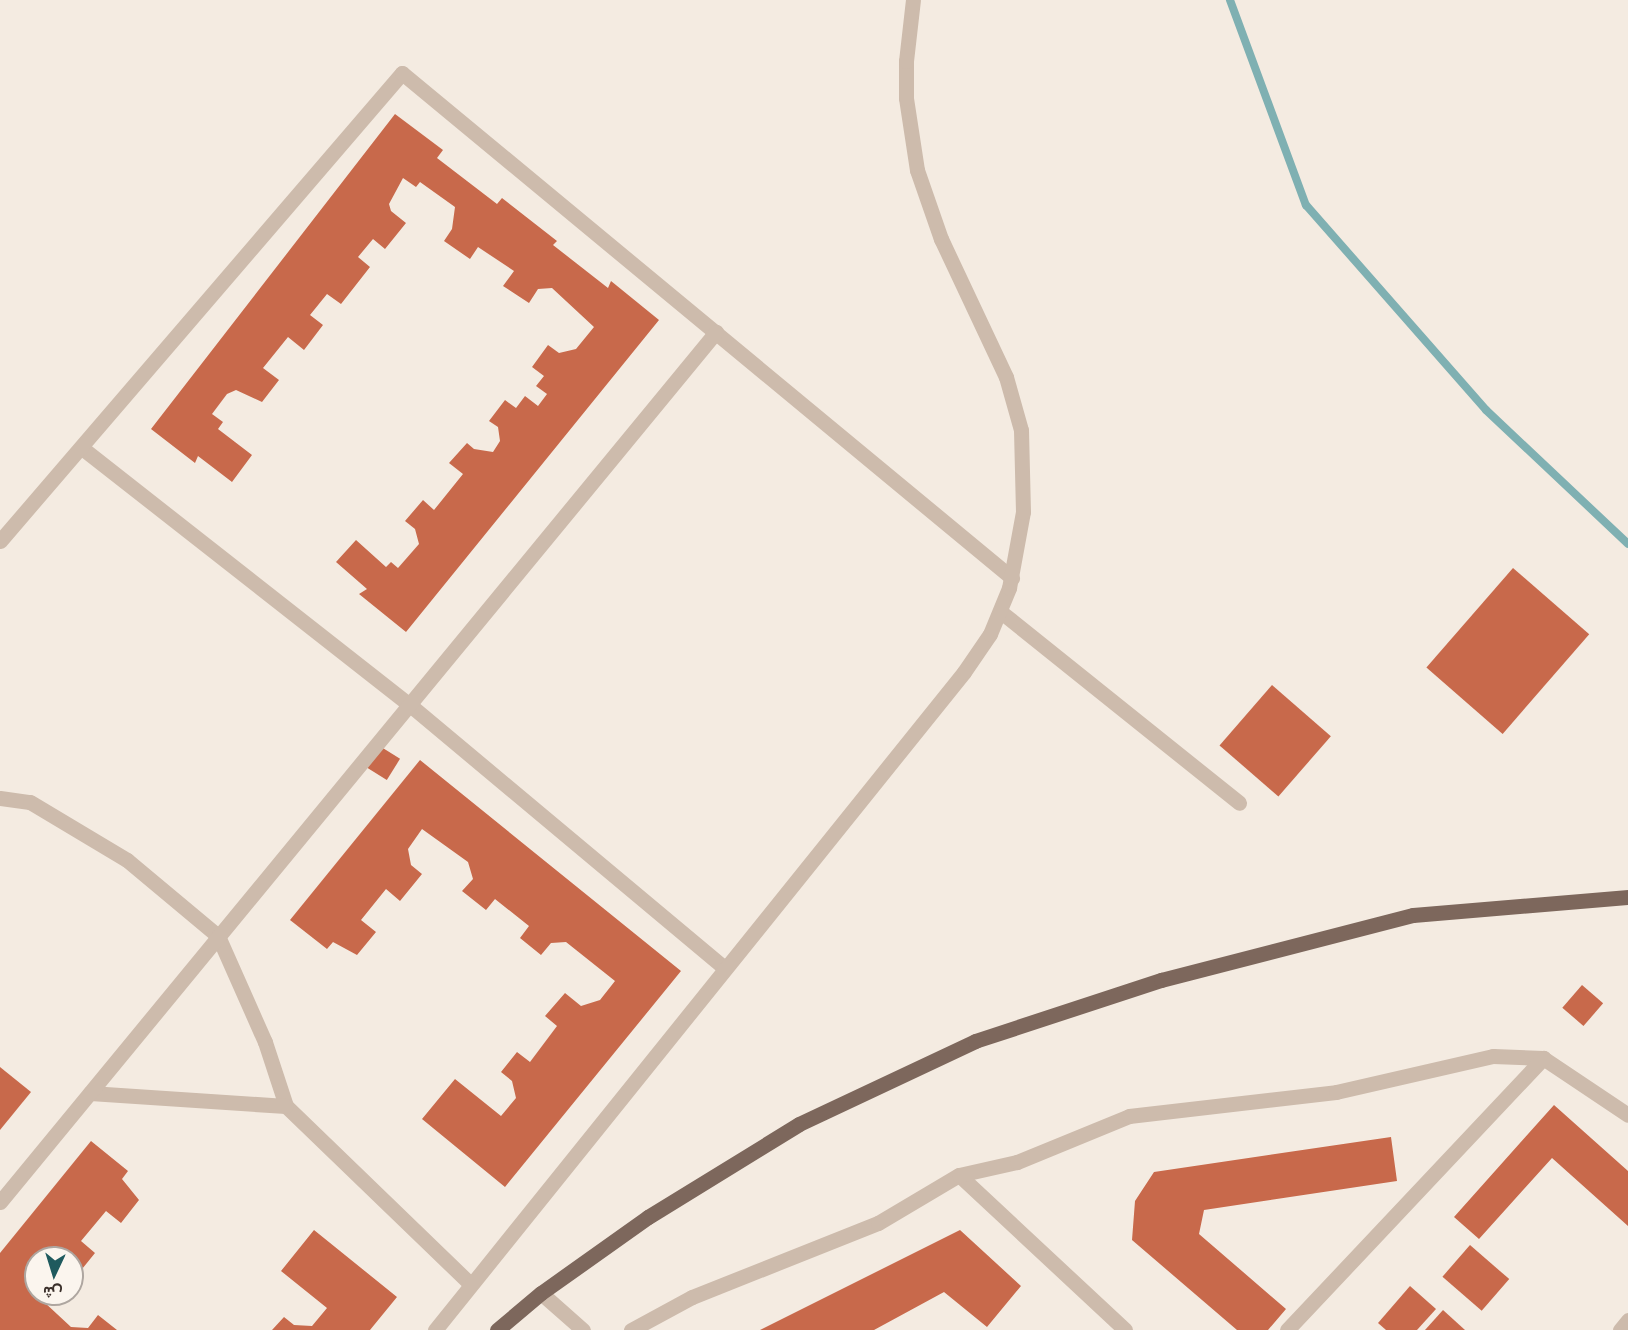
<!DOCTYPE html>
<html>
<head>
<meta charset="utf-8">
<style>
  body { margin:0 }
  #map { position:relative; width:1628px; height:1330px; overflow:hidden; background:#f4ebe1; font-family:Karla,Vazirmatn,sans-serif }
  div>[style] { position:absolute }
  [style*='--x'] { left:calc(var(--x)*1px); top:calc(var(--y)*1px); width:calc(var(--w)*1px); rotate:calc(var(--a)*1deg) }
  .stream>* { height:8px; margin:-4px; padding:0 4px; transform-origin:4px; border-radius:4px; background:#7fb0b2 }
  .building>* { inset:0; background:#c8694b; transform-origin:0 0 }
  .minor>* { height:15px; margin:-7.5px; padding:0 7.5px; transform-origin:7.5px; border-radius:7.5px; background:#cdbbac }
  .major>* { height:15px; margin:-7.5px; padding:0 7.5px; transform-origin:7.5px; border-radius:7.5px; background:#7d675c }
  span { translate:-50% -50%; white-space:nowrap; text-align:center; line-height:1.15; -webkit-text-stroke:5px #fbf5ee; paint-order:stroke }
  .north { position:absolute; left:24px; top:1246px; width:60px; height:60px; box-sizing:border-box; background:#fbf5ee; border:2px solid #aea6a0; border-radius:50%; rotate:184deg; font-size:16px; font-weight:700; line-height:24px; text-align:center; color:#3b302b }
  .north::after { content:''; display:block; margin:auto; width:21px; height:27px; background:#1f5a5e; clip-path:polygon(50% 0,100% 100%,50% 72%,0 100%) }
</style>
</head>
<body>
<div id="map">
  <div class="stream">
    <i style="--x:1230;--y:0;--w:219;--a:69.7"></i>
    <i style="--x:1306;--y:205;--w:273;--a:48.7"></i>
    <i style="--x:1486;--y:410;--w:195;--a:43.3"></i>
  </div>
  <div class="building">
    <i style="clip-path:polygon(395px 114px,443px 150px,437px 158px,497px 204px,502px 198px,557px 241px,553px 245px,608px 288px,611px 281px,659px 320px,406px 632px,359px 594px,367px 589px,336px 562px,356px 540px,386px 567px,391px 562px,398px 568px,419px 544px,415px 529px,405px 521px,423px 500px,434px 510px,463px 474px,449px 463px,467px 443px,474px 449px,493px 452px,500px 441px,498px 427px,489px 421px,505px 400px,516px 408px,525px 396px,538px 406px,547px 394px,536px 386px,544px 376px,532px 367px,548px 345px,559px 353px,576px 349px,594px 327px,552px 288px,538px 289px,529px 303px,503px 286px,514px 271px,478px 247px,470px 259px,444px 241px,452px 229px,455px 207px,420px 182px,416px 187px,403px 178px,389px 204px,391px 211px,406px 223px,385px 249px,373px 239px,358px 257px,370px 267px,341px 304px,327px 294px,310px 315px,323px 325px,304px 350px,288px 337px,263px 368px,279px 380px,262px 402px,236px 390px,227px 394px,212px 414px,223px 422px,218px 429px,252px 455px,232px 482px,198px 456px,195px 463px,151px 429px)"></i>
    <i style="left:1513px;top:568px;width:101px;height:132px;rotate:41deg"></i>
    <i style="left:1272px;top:685px;width:78px;height:80px;rotate:41deg"></i>
    <i style="left:378px;top:745px;width:26px;height:25px;rotate:32deg"></i>
    <i style="clip-path:polygon(420px 760px,681px 971px,505px 1187px,422px 1119px,455px 1079px,501px 1116px,516px 1098px,512px 1081px,501px 1072px,517px 1052px,530px 1062px,557px 1026px,545px 1016px,565px 993px,581px 1006px,600px 1000px,615px 981px,566px 942px,551px 943px,541px 955px,520px 938px,529px 926px,495px 899px,486px 910px,462px 891px,473px 879px,468px 862px,422px 829px,408px 849px,411px 865px,422px 874px,400px 901px,386px 889px,361px 920px,376px 932px,357px 955px,333px 942px,327px 949px,290px 920px)"></i>
    <i style="left:1582px;top:985px;width:28px;height:30px;rotate:41deg"></i>
    <i style="clip-path:polygon(0 1067px,31px 1092px,0 1130px)"></i>
    <i style="clip-path:polygon(1554px 1105px,1628px 1171px,1628px 1226px,1552px 1158px,1479px 1239px,1454px 1217px)"></i>
    <i style="clip-path:polygon(1391px 1137px,1397px 1181px,1204px 1210px,1199px 1234px,1286px 1309px,1268px 1330px,1237px 1330px,1132px 1240px,1135px 1201px,1154px 1172px)"></i>
    <i style="clip-path:polygon(91px 1141px,128px 1171px,122px 1179px,139px 1200px,121px 1223px,106px 1211px,81px 1241px,95px 1253px,74px 1279px,72px 1258px,36px 1258px,36px 1280px,29px 1288px,71px 1327px,88px 1328px,98px 1315px,117px 1330px,0 1330px,0 1253px)"></i>
    <i style="clip-path:polygon(314px 1230px,397px 1297px,370px 1330px,272px 1330px,284px 1317px,294px 1325px,312px 1326px,327px 1308px,281px 1271px)"></i>
    <i style="clip-path:polygon(960px 1230px,1021px 1286px,987px 1327px,944px 1292px,874px 1330px,760px 1330px)"></i>
    <i style="left:1470px;top:1245px;width:52px;height:42px;rotate:41deg"></i>
    <i style="clip-path:polygon(1410px 1286px,1436px 1309px,1417px 1330px,1386px 1330px,1378px 1323px)"></i>
    <i style="clip-path:polygon(1443px 1310px,1465px 1330px,1425px 1330px)"></i>
  </div>
  <div class="minor">
    <i style="--x:82;--y:448;--w:417;--a:38.1"></i>
    <i style="--x:410;--y:705;--w:410;--a:39.9"></i>
    <i style="--x:0;--y:541;--w:617;--a:-49.34"></i>
    <i style="--x:402;--y:73;--w:792;--a:39.62"></i>
    <i style="--x:1001;--y:612;--w:305;--a:38.7"></i>
    <i style="--x:0;--y:798;--w:30;--a:8"></i>
    <i style="--x:30;--y:802;--w:113;--a:30.9"></i>
    <i style="--x:127;--y:860;--w:119;--a:39.9"></i>
    <i style="--x:218;--y:936;--w:116;--a:66.1"></i>
    <i style="--x:265;--y:1042;--w:67;--a:71.8"></i>
    <i style="--x:286;--y:1106;--w:255;--a:44"></i>
    <i style="--x:90;--y:1093;--w:196;--a:3.8"></i>
    <i style="--x:959;--y:1175;--w:227;--a:43"></i>
    <i style="--x:0;--y:1202;--w:1127;--a:-50.55"></i>
    <i style="--x:541;--y:1293;--w:56;--a:41.4"></i>
    <i style="--x:435;--y:1330;--w:844;--a:-51.2"></i>
    <i style="--x:964;--y:672;--w:46;--a:-55.6"></i>
    <i style="--x:990;--y:634;--w:50;--a:-67.6"></i>
    <i style="--x:1009;--y:588;--w:77;--a:-79.6"></i>
    <i style="--x:1023;--y:512;--w:82;--a:-91.4"></i>
    <i style="--x:1021;--y:430;--w:55;--a:-105.8"></i>
    <i style="--x:1006;--y:377;--w:153;--a:-115.2"></i>
    <i style="--x:941;--y:239;--w:73;--a:-109.2"></i>
    <i style="--x:917;--y:170;--w:73;--a:-98.7"></i>
    <i style="--x:906;--y:98;--w:37;--a:-90"></i>
    <i style="--x:906;--y:61;--w:61;--a:-83.5"></i>
    <i style="--x:631;--y:1330;--w:69;--a:-28.4"></i>
    <i style="--x:692;--y:1297;--w:200;--a:-21.7"></i>
    <i style="--x:878;--y:1223;--w:94;--a:-30.7"></i>
    <i style="--x:959;--y:1175;--w:59;--a:-12.6"></i>
    <i style="--x:1017;--y:1162;--w:121;--a:-22.3"></i>
    <i style="--x:1129;--y:1116;--w:208;--a:-6.6"></i>
    <i style="--x:1336;--y:1092;--w:161;--a:-12.9"></i>
    <i style="--x:1493;--y:1056;--w:50;--a:2.3"></i>
    <i style="--x:1543;--y:1058;--w:102;--a:33.8"></i>
    <i style="--x:1287;--y:1330;--w:374;--a:-46.7"></i>
    <i style="--x:1620;--y:1330;--w:13;--a:-51"></i>
  </div>
  <div class="major">
    <i style="--x:497;--y:1330;--w:57;--a:-40.1"></i>
    <i style="--x:541;--y:1293;--w:131;--a:-35.4"></i>
    <i style="--x:648;--y:1217;--w:177;--a:-31.6"></i>
    <i style="--x:799;--y:1124;--w:195;--a:-25.2"></i>
    <i style="--x:975;--y:1041;--w:196;--a:-18.2"></i>
    <i style="--x:1161;--y:980;--w:260;--a:-14.5"></i>
    <i style="--x:1413;--y:915;--w:216;--a:-4.8"></i>
  </div>
  <div class="north">ش</div>
</div>
</body>
</html>
